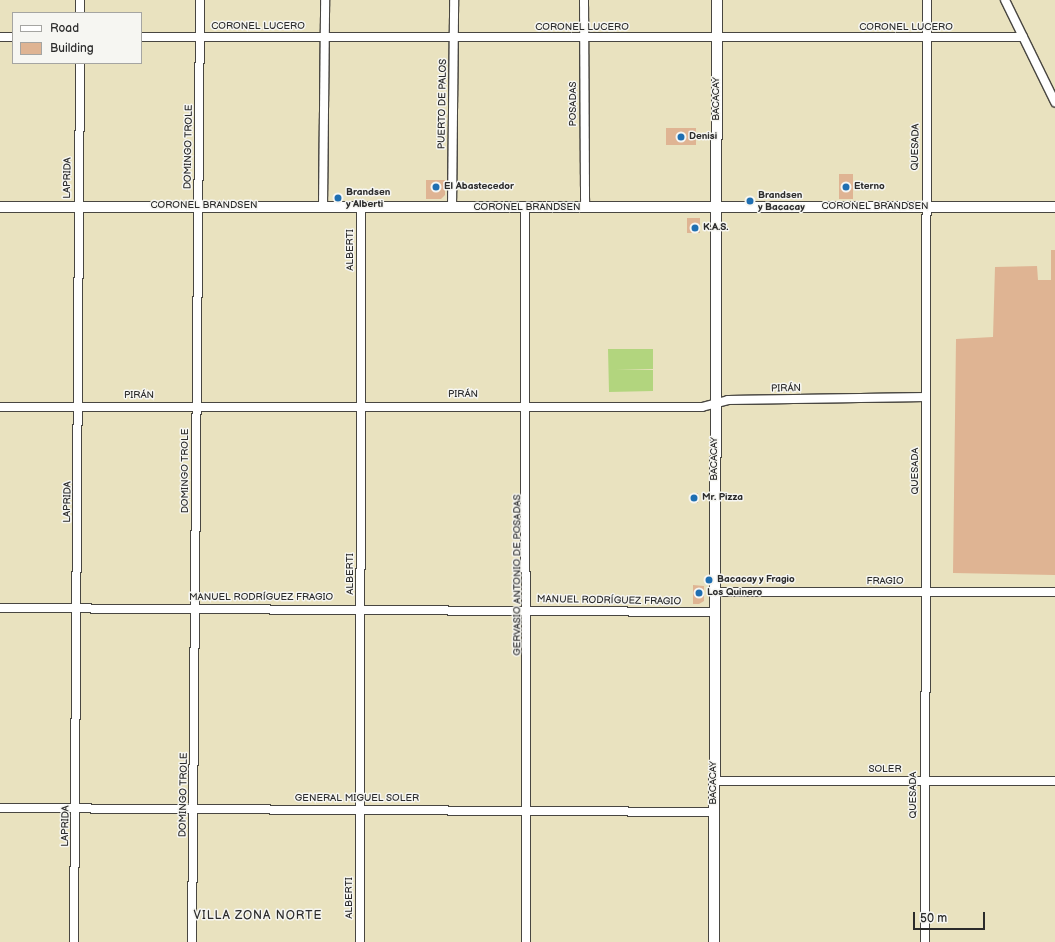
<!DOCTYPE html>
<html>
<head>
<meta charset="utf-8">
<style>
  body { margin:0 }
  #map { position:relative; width:1055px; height:942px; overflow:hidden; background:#e9e2bf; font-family:"Balsamiq Sans",sans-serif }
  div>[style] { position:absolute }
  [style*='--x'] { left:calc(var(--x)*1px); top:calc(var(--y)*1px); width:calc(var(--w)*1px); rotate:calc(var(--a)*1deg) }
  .green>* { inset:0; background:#b2d57e }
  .building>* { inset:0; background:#dfb493; transform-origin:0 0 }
  .roads { filter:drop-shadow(1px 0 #484641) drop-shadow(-1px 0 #484641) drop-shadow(0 1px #484641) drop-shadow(0 -1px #484641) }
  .minor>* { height:8px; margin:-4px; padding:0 4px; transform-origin:4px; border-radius:4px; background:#fff }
  .tertiary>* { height:10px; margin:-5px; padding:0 5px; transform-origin:5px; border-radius:5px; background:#fff }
  .dots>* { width:11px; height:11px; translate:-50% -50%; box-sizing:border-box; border:2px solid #f6f6f2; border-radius:50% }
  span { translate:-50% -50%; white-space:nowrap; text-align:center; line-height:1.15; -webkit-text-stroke:3px #f6f6f2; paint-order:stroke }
  .street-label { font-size:10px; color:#2b2b2b }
  .poi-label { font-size:10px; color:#2b2b2b; font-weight:700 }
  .left { translate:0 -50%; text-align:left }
  .quarter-label { font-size:12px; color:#2b2b2b; letter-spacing:1px }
  .legend { position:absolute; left:12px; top:12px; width:130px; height:52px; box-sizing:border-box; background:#f6f6f2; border:1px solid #a5a5a2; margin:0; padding:5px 7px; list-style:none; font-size:12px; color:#2b2b2b }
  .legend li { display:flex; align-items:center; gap:8px; height:20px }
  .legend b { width:20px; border:1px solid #a5a5a2 }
  .scale { position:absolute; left:913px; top:912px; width:72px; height:18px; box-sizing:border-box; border:2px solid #2b2b2b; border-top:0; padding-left:5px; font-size:12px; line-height:14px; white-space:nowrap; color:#2b2b2b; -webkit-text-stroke:3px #f6f6f2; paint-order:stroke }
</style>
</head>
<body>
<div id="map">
  <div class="green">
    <i style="clip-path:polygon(608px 349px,653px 349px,653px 369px,616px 370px,653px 370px,653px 391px,609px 392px)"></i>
  </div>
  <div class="building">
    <i style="left:666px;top:128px;width:30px;height:17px"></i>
    <i style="left:839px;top:174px;width:14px;height:25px"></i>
    <i style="clip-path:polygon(426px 180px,445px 180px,445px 195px,441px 199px,426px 199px)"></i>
    <i style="left:687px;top:218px;width:13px;height:15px"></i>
    <i style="clip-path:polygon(1051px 250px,1055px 250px,1055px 575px,953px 573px,956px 339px,993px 337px,995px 267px,1037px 266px,1038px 280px,1051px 280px)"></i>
    <i style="left:691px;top:493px;width:7px;height:10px"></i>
    <i style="clip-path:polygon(693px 585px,704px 586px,704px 601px,699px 604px,693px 604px)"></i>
  </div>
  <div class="roads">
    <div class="minor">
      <i style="--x:80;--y:0;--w:13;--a:90"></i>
      <i style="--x:584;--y:0;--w:207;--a:89.7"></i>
      <i style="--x:1005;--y:0;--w:114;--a:63.9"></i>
      <i style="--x:0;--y:37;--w:13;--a:0"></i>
      <i style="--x:141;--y:37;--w:882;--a:0"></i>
      <i style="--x:323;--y:206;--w:206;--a:-89.4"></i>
      <i style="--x:452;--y:207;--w:207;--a:-89.4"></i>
      <i style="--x:525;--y:208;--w:734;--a:89.92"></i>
      <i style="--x:0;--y:407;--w:702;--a:0"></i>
      <i style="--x:702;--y:407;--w:27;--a:-15"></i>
      <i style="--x:728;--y:400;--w:198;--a:-0.9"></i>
      <i style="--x:715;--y:592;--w:340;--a:0"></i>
      <i style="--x:0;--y:608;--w:715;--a:0.32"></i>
      <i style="--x:714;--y:781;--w:341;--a:0"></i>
      <i style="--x:0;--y:808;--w:714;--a:0.32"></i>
      <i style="--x:74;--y:942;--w:879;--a:-89.61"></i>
      <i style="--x:192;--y:942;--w:942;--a:-89.51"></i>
      <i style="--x:360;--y:942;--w:735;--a:-89.92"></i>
      <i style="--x:925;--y:942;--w:942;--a:-89.88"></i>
    </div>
    <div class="tertiary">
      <i style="--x:0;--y:207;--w:1055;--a:0"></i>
      <i style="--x:714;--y:942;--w:942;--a:-89.82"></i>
    </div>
  </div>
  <div class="dots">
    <i style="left:681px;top:137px;background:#1f6fb2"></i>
    <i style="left:436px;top:187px;background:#1f6fb2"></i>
    <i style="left:846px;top:187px;background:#1f6fb2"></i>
    <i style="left:338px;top:198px;background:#1f6fb2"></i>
    <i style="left:750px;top:201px;background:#1f6fb2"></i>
    <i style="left:695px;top:228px;background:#1f6fb2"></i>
    <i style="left:694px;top:498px;background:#1f6fb2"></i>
    <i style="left:709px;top:580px;background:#1f6fb2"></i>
    <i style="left:699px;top:593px;background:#1f6fb2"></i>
  </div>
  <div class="street-label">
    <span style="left:258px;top:27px">CORONEL LUCERO</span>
    <span style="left:582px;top:28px">CORONEL LUCERO</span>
    <span style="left:906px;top:28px">CORONEL LUCERO</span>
    <span style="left:717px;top:99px;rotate:-90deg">BACACAY</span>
    <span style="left:443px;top:104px;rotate:-89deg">PUERTO DE PALOS</span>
    <span style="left:574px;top:104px;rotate:-90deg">POSADAS</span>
    <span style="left:189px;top:147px;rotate:-89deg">DOMINGO TROLE</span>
    <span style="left:916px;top:147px;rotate:-89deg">QUESADA</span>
    <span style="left:68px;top:178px;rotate:-89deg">LAPRIDA</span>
    <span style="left:204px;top:206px">CORONEL BRANDSEN</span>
    <span style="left:875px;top:207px">CORONEL BRANDSEN</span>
    <span style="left:527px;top:208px">CORONEL BRANDSEN</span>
    <span style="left:351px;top:250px;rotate:-90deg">ALBERTI</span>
    <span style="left:786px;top:389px;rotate:-1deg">PIRÁN</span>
    <span style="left:463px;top:395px">PIRÁN</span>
    <span style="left:139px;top:396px">PIRÁN</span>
    <span style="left:715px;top:459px;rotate:-90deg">BACACAY</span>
    <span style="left:186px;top:471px;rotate:-90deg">DOMINGO TROLE</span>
    <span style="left:916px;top:471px;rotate:-90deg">QUESADA</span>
    <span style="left:68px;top:502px;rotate:-89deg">LAPRIDA</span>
    <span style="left:351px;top:574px;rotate:-90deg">ALBERTI</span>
    <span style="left:518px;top:575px;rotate:-90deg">GERVASIO ANTONIO DE POSADAS</span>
    <span style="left:885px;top:582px">FRAGIO</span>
    <span style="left:261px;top:598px">MANUEL RODRÍGUEZ FRAGIO</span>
    <span style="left:609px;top:601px;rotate:1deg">MANUEL RODRÍGUEZ FRAGIO</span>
    <span style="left:885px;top:770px">SOLER</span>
    <span style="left:714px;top:783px;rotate:-90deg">BACACAY</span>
    <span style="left:184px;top:795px;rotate:-89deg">DOMINGO TROLE</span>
    <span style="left:914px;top:795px;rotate:-90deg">QUESADA</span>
    <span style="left:357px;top:799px">GENERAL MIGUEL SOLER</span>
    <span style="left:66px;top:826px;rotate:-89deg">LAPRIDA</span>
    <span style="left:350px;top:898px;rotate:-90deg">ALBERTI</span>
  </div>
  <div class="poi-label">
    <span class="left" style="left:689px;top:137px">Denisi</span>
    <span class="left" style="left:444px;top:187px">El Abastecedor</span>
    <span class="left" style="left:854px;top:187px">Eterno</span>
    <span class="left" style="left:346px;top:198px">Brandsen<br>y Alberti</span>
    <span class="left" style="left:758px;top:201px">Brandsen<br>y Bacacay</span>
    <span class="left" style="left:703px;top:228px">K.A.S.</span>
    <span class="left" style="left:702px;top:498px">Mr. Pizza</span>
    <span class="left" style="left:717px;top:580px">Bacacay y Fragio</span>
    <span class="left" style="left:707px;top:593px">Los Quinero</span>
  </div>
  <div class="quarter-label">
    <span style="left:258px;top:916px">VILLA ZONA NORTE</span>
  </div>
  <ul class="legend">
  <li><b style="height:5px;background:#fff"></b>Road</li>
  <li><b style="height:11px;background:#dfb493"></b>Building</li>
  </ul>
  <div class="scale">50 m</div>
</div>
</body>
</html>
